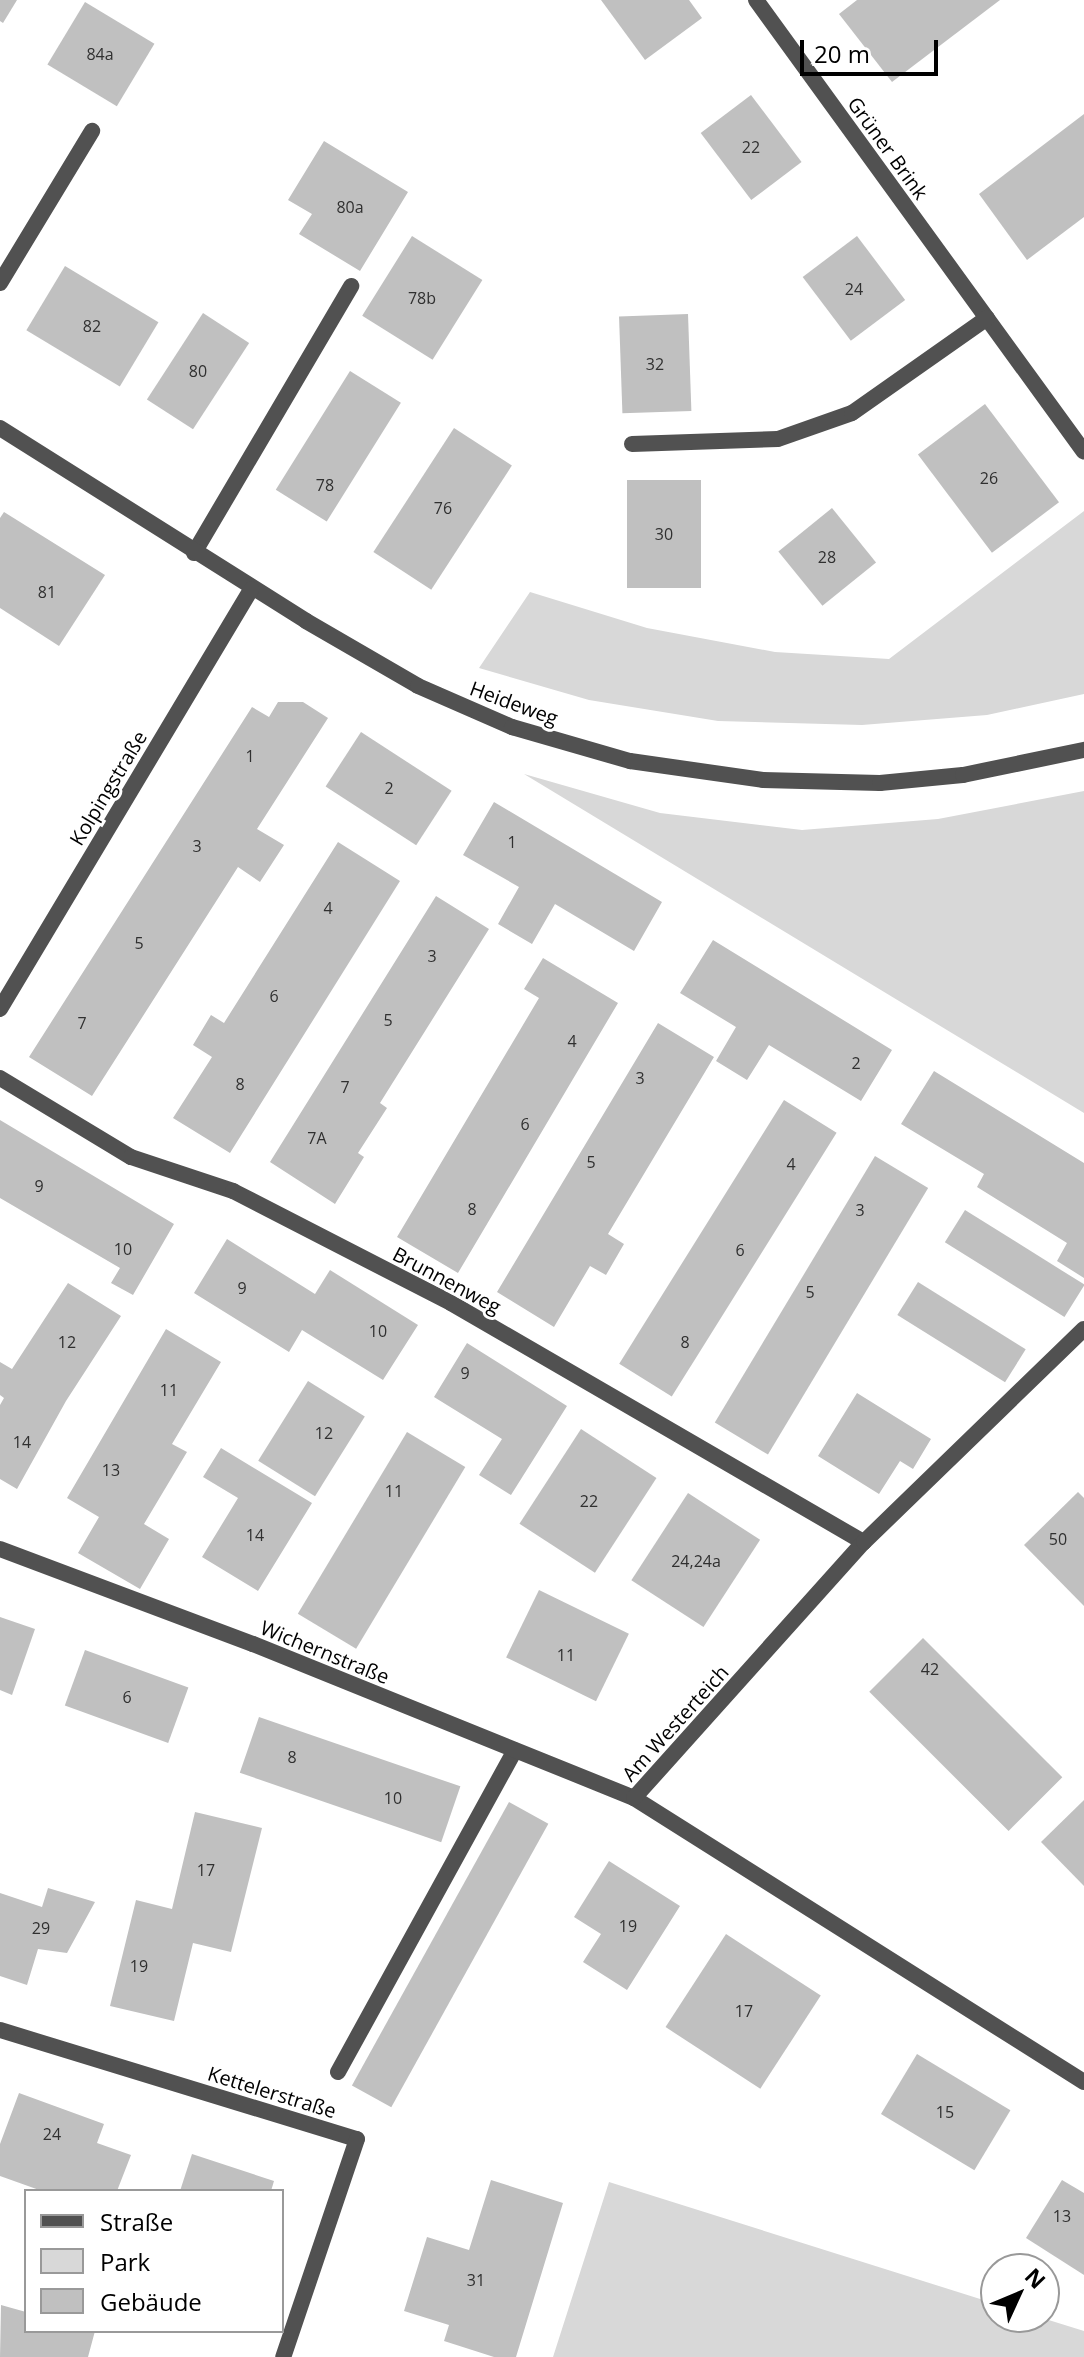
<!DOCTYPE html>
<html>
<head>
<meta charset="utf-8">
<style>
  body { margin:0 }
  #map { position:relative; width:1084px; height:2357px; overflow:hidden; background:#fff; font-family:"Open Sans",sans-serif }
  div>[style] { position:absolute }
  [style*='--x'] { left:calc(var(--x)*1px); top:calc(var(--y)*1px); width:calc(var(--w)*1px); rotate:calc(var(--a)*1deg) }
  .green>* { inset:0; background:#d8d8d8 }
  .building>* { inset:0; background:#c0c0c0; transform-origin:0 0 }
  .service>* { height:16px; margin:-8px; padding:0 8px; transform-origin:8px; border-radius:8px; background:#515151 }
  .minor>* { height:16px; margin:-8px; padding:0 8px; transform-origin:8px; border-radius:8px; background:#515151 }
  span { translate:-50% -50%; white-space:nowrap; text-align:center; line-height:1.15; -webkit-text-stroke:6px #fff; paint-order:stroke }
  .number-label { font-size:16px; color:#303030 }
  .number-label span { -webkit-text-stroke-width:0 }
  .street-label { font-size:20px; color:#000 }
  .legend { position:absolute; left:24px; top:2189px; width:260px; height:144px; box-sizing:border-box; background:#fff; border:2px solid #999; margin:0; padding:10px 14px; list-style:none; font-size:24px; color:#000 }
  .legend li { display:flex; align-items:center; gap:16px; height:40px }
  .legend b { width:40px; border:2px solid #999 }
  .north { position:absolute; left:980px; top:2253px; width:80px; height:80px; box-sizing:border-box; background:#fff; border:2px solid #999; border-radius:50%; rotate:46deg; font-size:22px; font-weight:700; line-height:32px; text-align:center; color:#000 }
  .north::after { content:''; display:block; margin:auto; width:28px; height:36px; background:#000; clip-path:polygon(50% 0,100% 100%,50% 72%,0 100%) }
  .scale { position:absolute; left:800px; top:40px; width:138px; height:36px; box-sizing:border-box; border:4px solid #000; border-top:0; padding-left:10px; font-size:24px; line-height:28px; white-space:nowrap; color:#000; -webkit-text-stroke:6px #fff; paint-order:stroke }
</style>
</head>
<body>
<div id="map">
  <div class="green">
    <i style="clip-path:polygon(1084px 511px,1084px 694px,987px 715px,862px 725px,718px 721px,589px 700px,479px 668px,530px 592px,647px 628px,775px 652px,889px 659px)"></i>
    <i style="clip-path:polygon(524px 774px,660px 813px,802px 830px,938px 819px,1084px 791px,1084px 1113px)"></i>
    <i style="clip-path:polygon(609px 2182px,996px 2304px,996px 2317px,1039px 2317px,1084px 2331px,1084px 2357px,553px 2357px)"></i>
  </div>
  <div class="building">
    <i style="clip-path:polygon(0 0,17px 0,3px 23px,0 21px)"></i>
    <i style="clip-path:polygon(601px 0,689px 0,702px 18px,645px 60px)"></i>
    <i style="clip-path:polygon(857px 0,1000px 0,892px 82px,839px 14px)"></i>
    <i style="left:85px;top:2px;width:81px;height:73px;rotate:31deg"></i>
    <i style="left:751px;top:95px;width:84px;height:63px;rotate:53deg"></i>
    <i style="clip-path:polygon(1084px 114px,1084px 217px,1027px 260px,979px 194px)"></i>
    <i style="clip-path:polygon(324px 141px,408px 192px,360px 271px,299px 234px,312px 214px,288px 200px)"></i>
    <i style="left:412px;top:236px;width:83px;height:94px;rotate:32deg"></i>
    <i style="left:857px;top:236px;width:80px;height:68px;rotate:53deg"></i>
    <i style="left:65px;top:266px;width:109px;height:75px;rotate:31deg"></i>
    <i style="left:203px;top:313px;width:55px;height:103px;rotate:33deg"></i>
    <i style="left:688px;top:314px;width:97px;height:69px;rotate:88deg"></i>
    <i style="left:350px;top:371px;width:60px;height:140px;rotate:32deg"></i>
    <i style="left:985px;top:404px;width:123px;height:84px;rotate:53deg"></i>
    <i style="left:454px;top:428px;width:69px;height:148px;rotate:33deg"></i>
    <i style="left:701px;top:480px;width:108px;height:74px;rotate:90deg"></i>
    <i style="left:832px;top:508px;width:70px;height:69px;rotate:51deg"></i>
    <i style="clip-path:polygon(4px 512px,105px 575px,59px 646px,0 608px,0 518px)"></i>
    <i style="clip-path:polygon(278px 702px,303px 702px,328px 718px,257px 829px,284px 845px,260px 882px,238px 867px,92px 1096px,29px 1057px,252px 707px,269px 717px)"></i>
    <i style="left:361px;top:732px;width:108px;height:65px;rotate:33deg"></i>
    <i style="clip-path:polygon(494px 802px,662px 902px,634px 951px,555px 904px,532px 944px,498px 924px,519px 887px,463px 855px)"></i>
    <i style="clip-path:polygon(338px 842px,400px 881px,230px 1153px,173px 1118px,212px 1057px,193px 1045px,211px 1015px,224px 1023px)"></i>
    <i style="clip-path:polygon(436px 896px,489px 929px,380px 1103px,387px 1108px,358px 1153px,364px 1157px,335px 1204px,270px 1162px)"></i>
    <i style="clip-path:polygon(713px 940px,892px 1050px,861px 1101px,769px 1045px,747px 1080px,716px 1061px,736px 1027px,680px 993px)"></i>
    <i style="clip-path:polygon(543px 958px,618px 1003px,458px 1273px,397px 1237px,539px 998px,524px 989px)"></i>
    <i style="clip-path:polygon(658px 1023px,714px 1057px,608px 1234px,624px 1244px,606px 1275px,590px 1266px,554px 1327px,497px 1292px)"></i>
    <i style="clip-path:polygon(934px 1071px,1084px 1163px,1084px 1278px,1057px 1261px,1067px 1243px,977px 1187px,984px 1174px,901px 1124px)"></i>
    <i style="left:784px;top:1100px;width:62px;height:311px;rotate:32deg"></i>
    <i style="clip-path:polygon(0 1120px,174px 1224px,133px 1295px,111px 1283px,120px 1268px,0 1198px)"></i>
    <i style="left:875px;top:1156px;width:62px;height:311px;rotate:31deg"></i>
    <i style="left:965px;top:1210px;width:141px;height:38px;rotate:32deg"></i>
    <i style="clip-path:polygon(227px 1239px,315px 1294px,330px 1270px,418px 1325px,383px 1380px,302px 1330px,289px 1352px,194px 1293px)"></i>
    <i style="left:918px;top:1282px;width:127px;height:39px;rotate:32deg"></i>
    <i style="clip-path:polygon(68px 1283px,121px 1316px,66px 1401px,17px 1489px,0 1479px,0 1405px,4px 1398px,0 1395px,0 1362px,12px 1369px)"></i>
    <i style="clip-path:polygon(166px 1329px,221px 1362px,172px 1444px,187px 1452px,144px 1524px,169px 1539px,140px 1589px,78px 1553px,99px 1517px,67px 1498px)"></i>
    <i style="clip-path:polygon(467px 1343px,567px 1406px,511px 1495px,479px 1475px,502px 1439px,434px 1397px)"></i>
    <i style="left:308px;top:1381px;width:67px;height:94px;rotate:32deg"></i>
    <i style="clip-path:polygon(857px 1393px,931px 1439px,913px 1469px,900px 1461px,879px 1494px,818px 1456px)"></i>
    <i style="left:581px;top:1429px;width:90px;height:113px;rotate:33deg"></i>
    <i style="left:407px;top:1432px;width:68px;height:212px;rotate:31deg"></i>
    <i style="clip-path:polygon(221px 1448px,312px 1503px,258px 1591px,202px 1557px,238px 1498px,203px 1477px)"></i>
    <i style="clip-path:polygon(1078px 1492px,1084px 1498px,1084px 1606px,1024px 1545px)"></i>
    <i style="left:688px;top:1493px;width:86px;height:104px;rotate:33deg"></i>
    <i style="left:539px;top:1590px;width:100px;height:75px;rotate:26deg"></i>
    <i style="clip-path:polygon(0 1617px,35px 1629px,12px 1695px,0 1690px)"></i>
    <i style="left:923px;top:1638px;width:197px;height:76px;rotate:45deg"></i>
    <i style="left:85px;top:1650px;width:110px;height:59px;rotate:20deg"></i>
    <i style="left:259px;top:1717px;width:213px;height:59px;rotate:19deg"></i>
    <i style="clip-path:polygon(1084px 1800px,1084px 1886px,1041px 1842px)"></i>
    <i style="left:509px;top:1802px;width:45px;height:324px;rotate:29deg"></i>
    <i style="clip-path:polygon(195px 1812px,262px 1828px,231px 1952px,193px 1943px,174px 2021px,110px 2006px,136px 1900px,172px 1909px)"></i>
    <i style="clip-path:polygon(609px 1861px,680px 1906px,627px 1990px,583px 1962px,601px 1934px,574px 1917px)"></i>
    <i style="clip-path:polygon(48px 1888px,95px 1902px,67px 1953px,38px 1949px,27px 1985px,0 1976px,0 1893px,42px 1907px)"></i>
    <i style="left:726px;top:1934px;width:113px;height:111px;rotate:33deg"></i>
    <i style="left:917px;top:2054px;width:109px;height:70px;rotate:31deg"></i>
    <i style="clip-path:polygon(19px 2093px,104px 2124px,97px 2143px,131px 2155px,117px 2191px,42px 2191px,0 2176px,0 2144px)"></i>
    <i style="clip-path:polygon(192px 2154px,274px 2181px,271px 2191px,180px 2191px)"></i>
    <i style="clip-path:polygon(491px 2180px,563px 2203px,516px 2357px,494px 2357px,444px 2341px,449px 2325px,404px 2311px,427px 2237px,469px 2250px)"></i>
    <i style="clip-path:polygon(1062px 2180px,1084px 2193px,1084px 2275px,1026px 2238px)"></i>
    <i style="clip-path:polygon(1px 2305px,26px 2312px,26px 2331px,95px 2331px,88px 2357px,0 2357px)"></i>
  </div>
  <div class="service">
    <i style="--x:0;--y:283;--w:178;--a:-58.8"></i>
    <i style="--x:632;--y:444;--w:146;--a:-2"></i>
    <i style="--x:194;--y:553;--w:310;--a:-59.5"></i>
    <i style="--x:338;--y:2072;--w:367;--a:-61.2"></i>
  </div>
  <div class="minor">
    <i style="--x:756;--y:0;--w:558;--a:54.03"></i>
    <i style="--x:0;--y:428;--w:362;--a:32.2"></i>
    <i style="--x:306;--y:621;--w:129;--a:30.1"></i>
    <i style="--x:418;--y:686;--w:103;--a:23.6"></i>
    <i style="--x:512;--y:727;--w:123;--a:16.1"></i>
    <i style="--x:630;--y:761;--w:134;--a:8.1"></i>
    <i style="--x:763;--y:780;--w:117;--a:1.5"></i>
    <i style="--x:880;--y:783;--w:83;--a:-5.5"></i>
    <i style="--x:963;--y:775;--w:124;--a:-11.7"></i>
    <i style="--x:778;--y:439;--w:78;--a:-19.4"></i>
    <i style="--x:852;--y:413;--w:165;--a:-35.1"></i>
    <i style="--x:0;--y:1009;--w:489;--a:-59.1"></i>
    <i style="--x:0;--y:1078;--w:153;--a:31.1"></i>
    <i style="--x:131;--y:1157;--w:108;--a:18.4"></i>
    <i style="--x:233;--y:1191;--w:245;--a:27.2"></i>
    <i style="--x:451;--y:1303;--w:477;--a:30.1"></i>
    <i style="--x:0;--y:1549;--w:270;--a:20.6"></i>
    <i style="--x:253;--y:1644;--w:411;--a:22"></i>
    <i style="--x:634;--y:1798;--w:532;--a:32.26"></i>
    <i style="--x:634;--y:1798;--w:344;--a:-48.1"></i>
    <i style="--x:864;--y:1542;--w:306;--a:-44.1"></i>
    <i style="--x:0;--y:2030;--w:373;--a:17"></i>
    <i style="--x:357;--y:2139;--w:230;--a:108.7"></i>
  </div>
  <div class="number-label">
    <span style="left:100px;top:54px">84a</span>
    <span style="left:751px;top:147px">22</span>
    <span style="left:350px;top:207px">80a</span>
    <span style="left:854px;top:289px">24</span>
    <span style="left:422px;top:298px">78b</span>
    <span style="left:92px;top:326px">82</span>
    <span style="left:655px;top:364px">32</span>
    <span style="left:198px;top:371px">80</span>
    <span style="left:989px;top:478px">26</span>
    <span style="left:325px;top:485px">78</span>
    <span style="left:443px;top:508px">76</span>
    <span style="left:664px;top:534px">30</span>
    <span style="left:827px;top:557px">28</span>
    <span style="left:47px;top:592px">81</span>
    <span style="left:250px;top:756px">1</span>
    <span style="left:389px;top:788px">2</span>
    <span style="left:512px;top:842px">1</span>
    <span style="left:197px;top:846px">3</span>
    <span style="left:328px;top:908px">4</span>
    <span style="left:139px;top:943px">5</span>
    <span style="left:432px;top:956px">3</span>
    <span style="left:274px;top:996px">6</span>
    <span style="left:388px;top:1020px">5</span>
    <span style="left:82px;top:1023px">7</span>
    <span style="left:572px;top:1041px">4</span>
    <span style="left:856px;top:1063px">2</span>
    <span style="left:640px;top:1078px">3</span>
    <span style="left:240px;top:1084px">8</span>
    <span style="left:345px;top:1087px">7</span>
    <span style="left:525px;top:1124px">6</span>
    <span style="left:317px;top:1138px">7A</span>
    <span style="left:591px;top:1162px">5</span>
    <span style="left:791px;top:1164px">4</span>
    <span style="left:39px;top:1186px">9</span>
    <span style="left:472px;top:1209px">8</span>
    <span style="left:860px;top:1210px">3</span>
    <span style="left:123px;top:1249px">10</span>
    <span style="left:740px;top:1250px">6</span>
    <span style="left:242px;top:1288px">9</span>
    <span style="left:810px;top:1292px">5</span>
    <span style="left:378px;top:1331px">10</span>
    <span style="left:67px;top:1342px">12</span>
    <span style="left:685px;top:1342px">8</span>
    <span style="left:465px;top:1373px">9</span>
    <span style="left:169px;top:1390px">11</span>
    <span style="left:324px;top:1433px">12</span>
    <span style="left:22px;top:1442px">14</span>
    <span style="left:111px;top:1470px">13</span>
    <span style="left:394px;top:1491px">11</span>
    <span style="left:589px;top:1501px">22</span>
    <span style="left:255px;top:1535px">14</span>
    <span style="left:1058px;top:1539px">50</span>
    <span style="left:696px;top:1561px">24,24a</span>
    <span style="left:566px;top:1655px">11</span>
    <span style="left:930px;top:1669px">42</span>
    <span style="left:127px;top:1697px">6</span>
    <span style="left:292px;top:1757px">8</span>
    <span style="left:393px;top:1798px">10</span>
    <span style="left:206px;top:1870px">17</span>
    <span style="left:628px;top:1926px">19</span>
    <span style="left:41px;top:1928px">29</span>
    <span style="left:139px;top:1966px">19</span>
    <span style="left:744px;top:2011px">17</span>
    <span style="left:945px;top:2112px">15</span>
    <span style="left:52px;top:2134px">24</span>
    <span style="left:1062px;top:2216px">13</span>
    <span style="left:476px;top:2280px">31</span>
  </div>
  <div class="street-label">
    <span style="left:888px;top:148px;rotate:54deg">Grüner Brink</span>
    <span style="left:514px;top:703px;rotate:20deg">Heideweg</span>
    <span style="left:108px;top:788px;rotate:-59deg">Kolpingstraße</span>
    <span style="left:447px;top:1280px;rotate:28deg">Brunnenweg</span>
    <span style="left:325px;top:1652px;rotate:22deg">Wichernstraße</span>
    <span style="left:675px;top:1723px;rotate:-48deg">Am Westerteich</span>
    <span style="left:272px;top:2092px;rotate:17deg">Kettelerstraße</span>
  </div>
  <ul class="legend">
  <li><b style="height:10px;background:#515151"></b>Straße</li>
  <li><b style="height:22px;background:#d8d8d8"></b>Park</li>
  <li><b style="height:22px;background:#c0c0c0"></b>Gebäude</li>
  </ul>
  <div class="north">N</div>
  <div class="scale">20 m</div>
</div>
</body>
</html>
